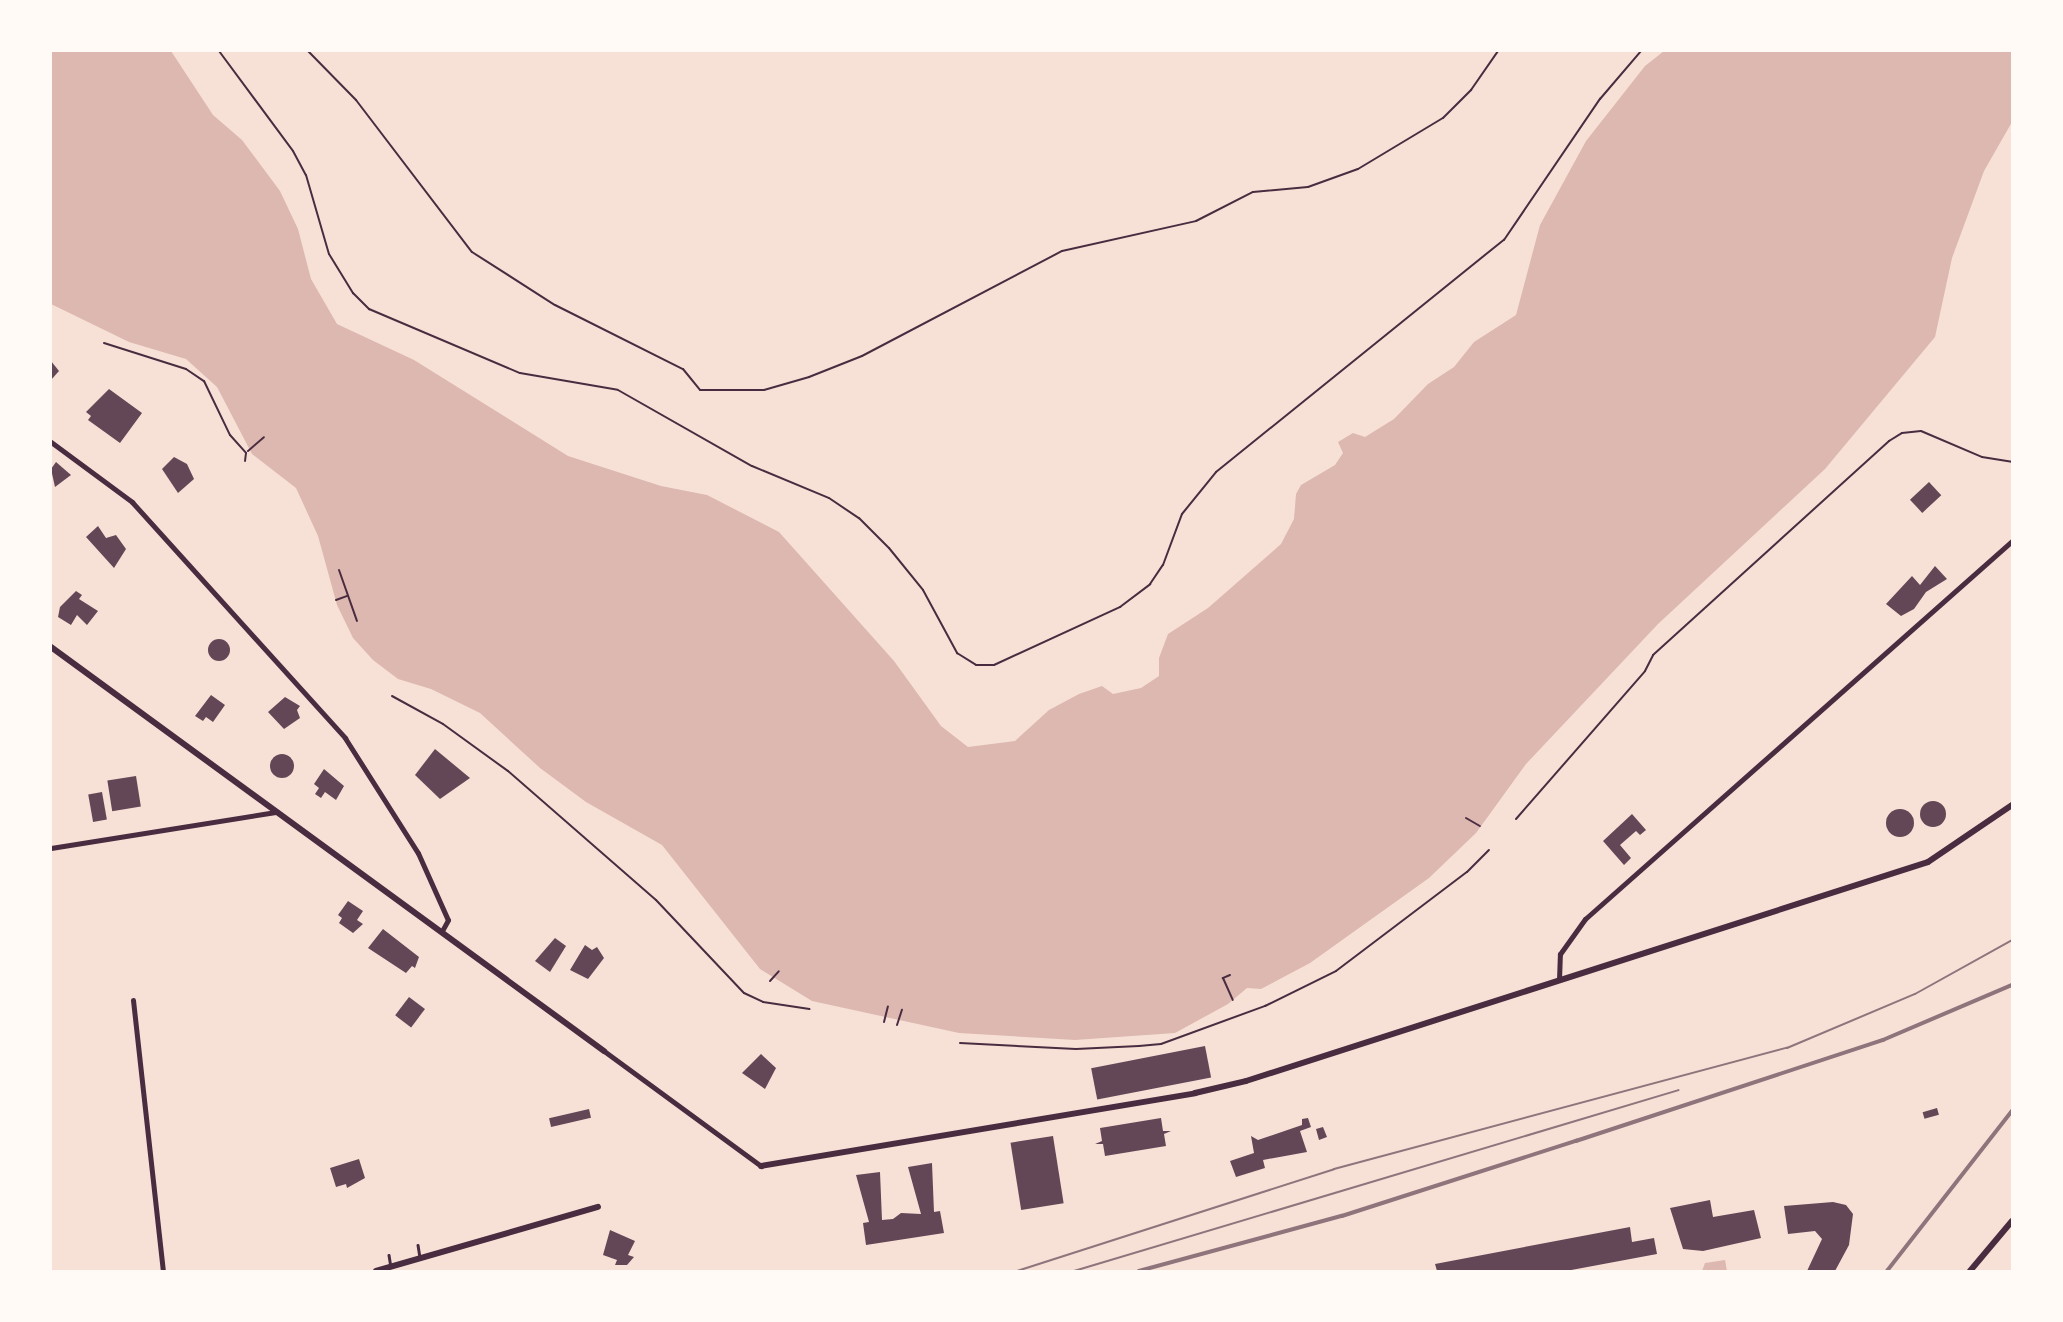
<!DOCTYPE html>
<html>
<head>
<meta charset="utf-8">
<style>
  body { margin:0 }
  #map { position:relative; width:2063px; height:1322px; overflow:hidden; background:#f7e1d7; font-family:"Open Sans",sans-serif }
  div>[style] { position:absolute }
  [style*='--x'] { left:calc(var(--x)*1px); top:calc(var(--y)*1px); width:calc(var(--w)*1px); rotate:calc(var(--a)*1deg) }
  .water>* { inset:0; background:#dcb8b0 }
  .building>* { inset:0; background:#644757; transform-origin:0 0 }
  .round { border-radius:50% }
  .path>* { height:2px; margin:-1px; padding:0 1px; transform-origin:1px; border-radius:1px; background:#4a2c40 }
  .service>* { height:2.5px; margin:-1.25px; padding:0 1.25px; transform-origin:1.25px; border-radius:1.25px; background:#4a2c40 }
  .minor>* { height:5px; margin:-2.5px; padding:0 2.5px; transform-origin:2.5px; border-radius:2.5px; background:#4a2c40 }
  .tertiary>* { height:6px; margin:-3px; padding:0 3px; transform-origin:3px; border-radius:3px; background:#4a2c40 }
  .tram>* { height:2px; margin:-1px; padding:0 1px; transform-origin:1px; border-radius:1px; background:#8f747c }
  .rail>* { height:3.5px; margin:-1.75px; padding:0 1.75px; transform-origin:1.75px; border-radius:1.75px; background:#8f747c }
  span { translate:-50% -50%; white-space:nowrap; text-align:center; line-height:1.15; -webkit-text-stroke:5px #fffaf5; paint-order:stroke }
  .frame { position:absolute; inset:0; border:52px solid #fffaf5; pointer-events:none }
</style>
</head>
<body>
<div id="map">
  <div class="water">
    <i style="clip-path:polygon(51px 51px,171px 51px,213px 115px,242px 140px,280px 191px,298px 229px,311px 279px,337px 324px,414px 360px,568px 456px,661px 486px,707px 495px,779px 532px,894px 661px,941px 726px,968px 747px,1015px 741px,1049px 710px,1079px 694px,1102px 686px,1113px 694px,1141px 688px,1159px 676px,1159px 658px,1168px 634px,1208px 608px,1281px 544px,1294px 519px,1296px 494px,1301px 485px,1335px 465px,1343px 453px,1338px 442px,1353px 433px,1365px 437px,1394px 419px,1428px 384px,1454px 367px,1474px 342px,1516px 315px,1540px 225px,1586px 141px,1645px 66px,1664px 51px,2012px 51px,2012px 122px,1984px 171px,1952px 258px,1935px 337px,1825px 469px,1658px 624px,1526px 764px,1476px 833px,1429px 878px,1310px 963px,1261px 989px,1247px 988px,1228px 1004px,1175px 1033px,1075px 1040px,959px 1033px,812px 1001px,760px 969px,662px 845px,586px 802px,540px 768px,480px 713px,431px 689px,398px 679px,373px 660px,353px 638px,337px 605px,318px 536px,296px 488px,252px 454px,217px 387px,186px 359px,129px 342px,51px 304px)"></i>
    <i style="clip-path:polygon(1725px 1260px,1727px 1271px,1702px 1271px,1705px 1263px)"></i>
  </div>
  <div class="building">
    <i style="clip-path:polygon(51px 361px,59px 371px,51px 380px)"></i>
    <i style="clip-path:polygon(109px 389px,142px 413px,120px 443px,88px 420px,91px 416px,86px 412px)"></i>
    <i style="clip-path:polygon(174px 457px,187px 464px,194px 479px,178px 493px,162px 469px)"></i>
    <i style="clip-path:polygon(56px 462px,71px 475px,55px 487px,51px 469px)"></i>
    <i style="left:1929px;top:482px;width:18px;height:26px;rotate:47deg"></i>
    <i style="clip-path:polygon(98px 526px,106px 538px,116px 535px,126px 549px,114px 568px,86px 537px)"></i>
    <i style="clip-path:polygon(1935px 566px,1947px 579px,1926px 592px,1914px 609px,1901px 616px,1886px 604px,1912px 576px,1920px 585px)"></i>
    <i style="clip-path:polygon(76px 591px,82px 595px,79px 599px,98px 611px,87px 625px,77px 615px,71px 625px,58px 617px,60px 607px)"></i>
    <i class="round" style="left:208px;top:639px;width:22px;height:22px"></i>
    <i style="clip-path:polygon(211px 695px,225px 705px,213px 722px,206px 717px,203px 721px,195px 716px)"></i>
    <i style="clip-path:polygon(285px 697px,300px 706px,297px 710px,300px 718px,284px 729px,268px 712px)"></i>
    <i style="clip-path:polygon(435px 749px,470px 778px,440px 799px,415px 775px)"></i>
    <i class="round" style="left:270px;top:754px;width:24px;height:24px"></i>
    <i style="clip-path:polygon(324px 769px,344px 786px,336px 800px,325px 792px,321px 798px,315px 794px,319px 788px,314px 784px)"></i>
    <i style="left:136px;top:776px;width:31px;height:29px;rotate:81deg"></i>
    <i style="left:102px;top:792px;width:28px;height:14px;rotate:80deg"></i>
    <i class="round" style="left:1920px;top:801px;width:26px;height:26px"></i>
    <i class="round" style="left:1886px;top:809px;width:28px;height:28px"></i>
    <i style="clip-path:polygon(1632px 814px,1646px 830px,1640px 835px,1636px 831px,1620px 845px,1631px 858px,1624px 865px,1603px 841px)"></i>
    <i style="clip-path:polygon(348px 901px,363px 911px,357px 920px,363px 924px,353px 933px,339px 923px,342px 918px,338px 915px)"></i>
    <i style="clip-path:polygon(383px 929px,419px 957px,415px 968px,412px 966px,406px 973px,368px 948px)"></i>
    <i style="clip-path:polygon(555px 938px,566px 946px,550px 972px,535px 961px)"></i>
    <i style="clip-path:polygon(585px 945px,592px 950px,597px 947px,604px 958px,588px 979px,570px 970px)"></i>
    <i style="left:409px;top:997px;width:20px;height:23px;rotate:37deg"></i>
    <i style="left:1205px;top:1046px;width:32px;height:116px;rotate:79deg"></i>
    <i style="clip-path:polygon(761px 1054px,776px 1068px,765px 1089px,742px 1073px)"></i>
    <i style="left:1937px;top:1108px;width:7px;height:15px;rotate:74deg"></i>
    <i style="left:589px;top:1109px;width:9px;height:41px;rotate:77deg"></i>
    <i style="clip-path:polygon(1161px 1118px,1163px 1131px,1171px 1131px,1164px 1134px,1166px 1146px,1105px 1156px,1103px 1144px,1095px 1144px,1102px 1141px,1100px 1128px)"></i>
    <i style="clip-path:polygon(1308px 1118px,1311px 1127px,1300px 1131px,1307px 1152px,1263px 1160px,1265px 1168px,1236px 1177px,1230px 1161px,1254px 1153px,1251px 1136px,1258px 1140px,1302px 1125px,1302px 1119px)"></i>
    <i style="clip-path:polygon(1323px 1127px,1327px 1137px,1319px 1140px,1316px 1129px)"></i>
    <i style="left:1053px;top:1136px;width:68px;height:43px;rotate:81deg"></i>
    <i style="clip-path:polygon(359px 1159px,365px 1178px,347px 1188px,346px 1184px,336px 1187px,330px 1168px)"></i>
    <i style="clip-path:polygon(932px 1163px,934px 1212px,940px 1211px,944px 1233px,866px 1245px,863px 1223px,869px 1222px,856px 1175px,880px 1172px,882px 1220px,893px 1219px,901px 1213px,921px 1214px,908px 1167px)"></i>
    <i style="clip-path:polygon(1710px 1200px,1713px 1217px,1754px 1210px,1761px 1238px,1703px 1251px,1683px 1249px,1670px 1208px)"></i>
    <i style="clip-path:polygon(1833px 1202px,1846px 1205px,1853px 1214px,1849px 1245px,1835px 1271px,1807px 1271px,1822px 1239px,1815px 1231px,1788px 1234px,1784px 1206px)"></i>
    <i style="clip-path:polygon(1630px 1227px,1632px 1242px,1654px 1238px,1657px 1254px,1566px 1271px,1437px 1271px,1435px 1264px)"></i>
    <i style="clip-path:polygon(610px 1230px,635px 1241px,628px 1255px,634px 1257px,627px 1265px,615px 1265px,617px 1260px,603px 1255px)"></i>
  </div>
  <div class="path">
    <i style="--x:219;--y:51;--w:124;--a:53.5"></i>
    <i style="--x:293;--y:151;--w:27;--a:62"></i>
    <i style="--x:306;--y:175;--w:82;--a:73.8"></i>
    <i style="--x:329;--y:254;--w:46;--a:58.4"></i>
    <i style="--x:353;--y:293;--w:23;--a:45"></i>
    <i style="--x:369;--y:309;--w:164;--a:23"></i>
    <i style="--x:520;--y:373;--w:99;--a:9.8"></i>
    <i style="--x:618;--y:390;--w:154;--a:29.6"></i>
    <i style="--x:752;--y:466;--w:83;--a:22.6"></i>
    <i style="--x:829;--y:498;--w:36;--a:34"></i>
    <i style="--x:859;--y:518;--w:42;--a:45"></i>
    <i style="--x:889;--y:548;--w:54;--a:51"></i>
    <i style="--x:923;--y:590;--w:72;--a:61.6"></i>
    <i style="--x:957;--y:653;--w:22;--a:32"></i>
    <i style="--x:976;--y:665;--w:18;--a:0"></i>
    <i style="--x:994;--y:665;--w:139;--a:-24.7"></i>
    <i style="--x:1120;--y:607;--w:38;--a:-37"></i>
    <i style="--x:1150;--y:584;--w:23;--a:-56"></i>
    <i style="--x:1163;--y:565;--w:54;--a:-69.6"></i>
    <i style="--x:1182;--y:514;--w:54;--a:-51"></i>
    <i style="--x:1216;--y:472;--w:370;--a:-38.9"></i>
    <i style="--x:1504;--y:240;--w:171;--a:-55.8"></i>
    <i style="--x:1600;--y:99;--w:63;--a:-49.5"></i>
    <i style="--x:308;--y:51;--w:69;--a:45.6"></i>
    <i style="--x:356;--y:100;--w:191;--a:52.7"></i>
    <i style="--x:472;--y:252;--w:98;--a:32.6"></i>
    <i style="--x:555;--y:305;--w:143;--a:26.6"></i>
    <i style="--x:683;--y:369;--w:27;--a:51"></i>
    <i style="--x:700;--y:390;--w:64;--a:0"></i>
    <i style="--x:764;--y:390;--w:47;--a:-16.1"></i>
    <i style="--x:809;--y:377;--w:57;--a:-21.6"></i>
    <i style="--x:862;--y:356;--w:226;--a:-27.7"></i>
    <i style="--x:1062;--y:251;--w:137;--a:-12.6"></i>
    <i style="--x:1196;--y:221;--w:64;--a:-27"></i>
    <i style="--x:1253;--y:192;--w:55;--a:-5.2"></i>
    <i style="--x:1308;--y:187;--w:53;--a:-19.8"></i>
    <i style="--x:1358;--y:169;--w:99;--a:-31"></i>
    <i style="--x:1443;--y:118;--w:40;--a:-45"></i>
    <i style="--x:1471;--y:90;--w:47;--a:-55.3"></i>
    <i style="--x:104;--y:343;--w:86;--a:17.6"></i>
    <i style="--x:186;--y:369;--w:22;--a:34"></i>
    <i style="--x:204;--y:381;--w:60;--a:64.3"></i>
    <i style="--x:230;--y:435;--w:24;--a:48"></i>
    <i style="--x:246;--y:453;--w:8;--a:97"></i>
    <i style="--x:248;--y:451;--w:21;--a:-41"></i>
    <i style="--x:339;--y:570;--w:54;--a:70.6"></i>
    <i style="--x:336;--y:600;--w:12;--a:-20"></i>
    <i style="--x:392;--y:696;--w:58;--a:28.8"></i>
    <i style="--x:443;--y:724;--w:80;--a:35.9"></i>
    <i style="--x:508;--y:771;--w:196;--a:41.1"></i>
    <i style="--x:656;--y:900;--w:128;--a:46.6"></i>
    <i style="--x:744;--y:993;--w:21;--a:25"></i>
    <i style="--x:763;--y:1002;--w:47;--a:8.7"></i>
    <i style="--x:1466;--y:818;--w:16;--a:30"></i>
    <i style="--x:1516;--y:819;--w:196;--a:-48.9"></i>
    <i style="--x:1645;--y:671;--w:18;--a:-63"></i>
    <i style="--x:1653;--y:655;--w:319;--a:-42.2"></i>
    <i style="--x:1889;--y:441;--w:15;--a:-32"></i>
    <i style="--x:1902;--y:433;--w:19;--a:-6"></i>
    <i style="--x:1921;--y:431;--w:66;--a:23.1"></i>
    <i style="--x:1982;--y:457;--w:30;--a:9"></i>
    <i style="--x:1230;--y:975;--w:8;--a:157"></i>
    <i style="--x:1223;--y:978;--w:24;--a:66"></i>
    <i style="--x:770;--y:981;--w:13;--a:-48"></i>
    <i style="--x:884;--y:1022;--w:16;--a:-76"></i>
    <i style="--x:897;--y:1025;--w:16;--a:-72"></i>
    <i style="--x:960;--y:1043;--w:116;--a:3"></i>
    <i style="--x:1076;--y:1049;--w:63;--a:-2.7"></i>
    <i style="--x:1139;--y:1046;--w:22;--a:-5"></i>
    <i style="--x:1161;--y:1044;--w:111;--a:-20.1"></i>
    <i style="--x:1265;--y:1006;--w:79;--a:-26.2"></i>
    <i style="--x:1336;--y:971;--w:164;--a:-37.1"></i>
    <i style="--x:1467;--y:872;--w:31;--a:-45"></i>
  </div>
  <div class="service">
    <i style="--x:418;--y:1245;--w:13;--a:81"></i>
    <i style="--x:389;--y:1255;--w:12;--a:81"></i>
  </div>
  <div class="minor">
    <i style="--x:51;--y:442;--w:101;--a:36.5"></i>
    <i style="--x:132;--y:502;--w:318;--a:47.9"></i>
    <i style="--x:345;--y:738;--w:136;--a:57.6"></i>
    <i style="--x:418;--y:853;--w:73;--a:65.9"></i>
    <i style="--x:448;--y:920;--w:13;--a:119"></i>
    <i style="--x:51;--y:848;--w:229;--a:-9.1"></i>
    <i style="--x:1559;--y:980;--w:26;--a:-88"></i>
    <i style="--x:1560;--y:954;--w:43;--a:-54.5"></i>
    <i style="--x:1585;--y:919;--w:570;--a:-41.52"></i>
    <i style="--x:133;--y:1000;--w:273;--a:83.7"></i>
    <i style="--x:604;--y:1051;--w:195;--a:36.2"></i>
  </div>
  <div class="tertiary">
    <i style="--x:51;--y:647;--w:685;--a:36.15"></i>
    <i style="--x:761;--y:1166;--w:440;--a:-9.5"></i>
    <i style="--x:1195;--y:1093;--w:52;--a:-13.2"></i>
    <i style="--x:1246;--y:1081;--w:716;--a:-17.8"></i>
    <i style="--x:1928;--y:862;--w:102;--a:-34.2"></i>
    <i style="--x:376;--y:1271;--w:231;--a:-16.1"></i>
    <i style="--x:1970;--y:1271;--w:65;--a:-50"></i>
  </div>
  <div class="tram">
    <i style="--x:1017;--y:1271;--w:333;--a:-17.8"></i>
    <i style="--x:1334;--y:1169;--w:469;--a:-15"></i>
    <i style="--x:1787;--y:1048;--w:139;--a:-22.9"></i>
    <i style="--x:1915;--y:994;--w:111;--a:-29.1"></i>
    <i style="--x:1074;--y:1271;--w:631;--a:-16.66"></i>
  </div>
  <div class="rail">
    <i style="--x:1139;--y:1271;--w:210;--a:-15.2"></i>
    <i style="--x:1342;--y:1216;--w:246;--a:-17.8"></i>
    <i style="--x:1576;--y:1141;--w:323;--a:-18.2"></i>
    <i style="--x:1883;--y:1040;--w:140;--a:-23.1"></i>
    <i style="--x:1887;--y:1271;--w:203;--a:-52"></i>
  </div>
  <div class="frame"></div>
</div>
</body>
</html>
